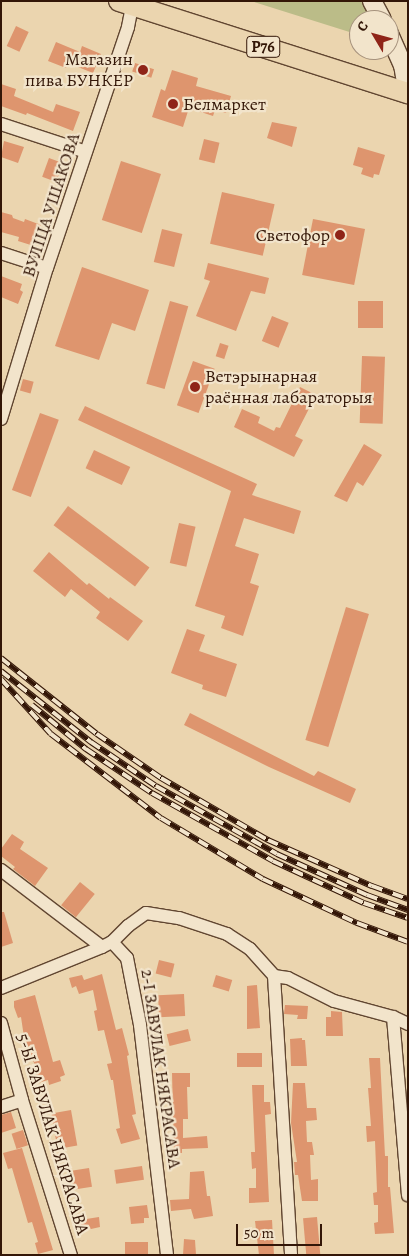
<!DOCTYPE html>
<html>
<head>
<meta charset="utf-8">
<style>
  body { margin:0 }
  #map { position:relative; width:409px; height:1256px; overflow:hidden; background:#ebd5af; font-family:Alegreya,serif }
  div>[style] { position:absolute }
  [style*='--x'] { left:calc(var(--x)*1px); top:calc(var(--y)*1px); width:calc(var(--w)*1px); rotate:calc(var(--a)*1deg) }
  .green>* { inset:0; background:#bbbc88 }
  .building>* { inset:0; background:#de956e; transform-origin:0 0 }
  .roads { filter:drop-shadow(1px 0 #614631) drop-shadow(-1px 0 #614631) drop-shadow(0 1px #614631) drop-shadow(0 -1px #614631) }
  .street>* { height:12px; margin:-6px; padding:0 6px; transform-origin:6px; border-radius:6px; background:#f2e4cb }
  .secondary>* { height:18px; margin:-9px; padding:0 9px; transform-origin:9px; border-radius:9px; background:#f2e4cb }
  .primary>* { height:20px; margin:-10px; padding:0 10px; transform-origin:10px; border-radius:10px; background:#ebd5af }
  .rail>* { height:5.5px; margin-top:-2.75px; transform-origin:0; background:repeating-linear-gradient(90deg,#f2e4cb 0 11px,#331607 0 22px); box-sizing:border-box; border-block:1px solid #331607 }
  .dots>* { width:14px; height:14px; translate:-50% -50%; box-sizing:border-box; border:2px solid #f2e4cb; border-radius:50% }
  span { translate:-50% -50%; white-space:nowrap; text-align:center; line-height:1.15; -webkit-text-stroke:4.5px #f2e4cb; paint-order:stroke }
  .shield-label span { padding:1px 4px; background:#f2e4cb; border:1px solid; border-radius:4px; -webkit-text-stroke-width:0 }
  .shield-label { font-size:16px; color:#331607; font-weight:700 }
  .poi-label { font-size:18px; color:#331607 }
  .right { translate:-100% -50%; text-align:right }
  .left { translate:0 -50%; text-align:left }
  .street-label { font-size:18px; color:#331607 }
  .frame { position:absolute; inset:0; border:2px solid #331607; pointer-events:none }
  .north { position:absolute; left:349px; top:10px; width:50px; height:50px; box-sizing:border-box; background:#f2e4cb; border:1px solid #a6927d; border-radius:50%; rotate:307deg; font-size:14px; font-weight:700; line-height:20px; text-align:center; color:#331607 }
  .north::after { content:''; display:block; margin:auto; width:18px; height:22px; background:#8f2418; clip-path:polygon(50% 0,100% 100%,50% 72%,0 100%) }
  .scale { position:absolute; left:236px; top:1224px; width:86px; height:22px; box-sizing:border-box; border:2px solid #331607; border-top:0; padding-left:6px; font-size:15px; line-height:18px; white-space:nowrap; color:#331607; -webkit-text-stroke:4px #f2e4cb; paint-order:stroke }
</style>
</head>
<body>
<div id="map">
  <div class="green">
    <i style="clip-path:polygon(251px 1px,367px 1px,377px 20px,359px 20px,359px 35px)"></i>
  </div>
  <div class="building">
    <i style="left:16px;top:26px;width:14px;height:22px;rotate:25deg"></i>
    <i style="clip-path:polygon(56px 42px,80px 52px,82px 46px,101px 54px,93px 73px,68px 63px,66px 68px,48px 61px)"></i>
    <i style="left:135px;top:63px;width:20px;height:9px;rotate:18deg"></i>
    <i style="clip-path:polygon(172px 70px,198px 78px,196px 86px,231px 96px,226px 113px,215px 110px,213px 116px,189px 108px,183px 127px,152px 117px,161px 89px,165px 91px)"></i>
    <i style="clip-path:polygon(1px 84px,16px 89px,14px 96px,53px 112px,56px 104px,80px 112px,73px 131px,27px 113px,26px 115px,1px 106px)"></i>
    <i style="clip-path:polygon(272px 122px,297px 127px,292px 147px,267px 138px)"></i>
    <i style="left:204px;top:139px;width:16px;height:21px;rotate:14deg"></i>
    <i style="clip-path:polygon(4px 141px,24px 147px,18px 163px,1px 157px)"></i>
    <i style="clip-path:polygon(358px 147px,385px 155px,379px 175px,374px 174px,373px 178px,361px 174px,363px 168px,353px 165px)"></i>
    <i style="left:49px;top:158px;width:15px;height:20px;rotate:20deg"></i>
    <i style="left:121px;top:161px;width:42px;height:62px;rotate:18deg"></i>
    <i style="left:222px;top:192px;width:54px;height:53px;rotate:13deg"></i>
    <i style="clip-path:polygon(1px 212px,12px 215px,13px 218px,24px 222px,25px 219px,41px 225px,34px 246px,18px 241px,19px 237px,1px 232px)"></i>
    <i style="left:313px;top:219px;width:53px;height:57px;rotate:11deg"></i>
    <i style="left:162px;top:229px;width:21px;height:34px;rotate:14deg"></i>
    <i style="clip-path:polygon(208px 263px,269px 278px,265px 294px,251px 291px,236px 331px,196px 316px,210px 281px,204px 279px)"></i>
    <i style="clip-path:polygon(82px 267px,149px 290px,135px 331px,112px 323px,99px 360px,55px 346px)"></i>
    <i style="clip-path:polygon(1px 276px,22px 284px,20px 290px,23px 292px,18px 304px,1px 297px)"></i>
    <i style="left:170px;top:301px;width:19px;height:86px;rotate:16deg"></i>
    <i style="left:358px;top:301px;width:25px;height:27px"></i>
    <i style="left:272px;top:316px;width:18px;height:27px;rotate:22deg"></i>
    <i style="left:220px;top:343px;width:9px;height:14px;rotate:18deg"></i>
    <i style="left:362px;top:356px;width:23px;height:67px;rotate:2deg"></i>
    <i style="left:193px;top:361px;width:23px;height:47px;rotate:20deg"></i>
    <i style="left:23px;top:379px;width:11px;height:12px;rotate:15deg"></i>
    <i style="clip-path:polygon(300px 387px,316px 395px,295px 436px,303px 440px,294px 457px,234px 427px,242px 409px,260px 417px,258px 423px,274px 431px,276px 427px,280px 428px)"></i>
    <i style="clip-path:polygon(85px 406px,257px 484px,252px 495px,301px 511px,294px 534px,244px 518px,235px 546px,259px 554px,250px 583px,259px 586px,243px 636px,221px 628px,225px 616px,195px 606px,231px 491px,78px 420px)"></i>
    <i style="left:40px;top:413px;width:20px;height:82px;rotate:20deg"></i>
    <i style="clip-path:polygon(364px 444px,382px 455px,363px 486px,357px 482px,347px 502px,334px 496px)"></i>
    <i style="left:94px;top:450px;width:40px;height:20px;rotate:25deg"></i>
    <i style="left:68px;top:506px;width:102px;height:24px;rotate:37deg"></i>
    <i style="left:179px;top:523px;width:17px;height:41px;rotate:13deg"></i>
    <i style="clip-path:polygon(49px 552px,87px 585px,89px 583px,109px 599px,110px 597px,143px 621px,128px 641px,96px 618px,100px 612px,71px 589px,65px 597px,33px 571px)"></i>
    <i style="left:346px;top:607px;width:24px;height:139px;rotate:17deg"></i>
    <i style="clip-path:polygon(187px 629px,205px 635px,199px 651px,237px 664px,226px 697px,202px 689px,203px 685px,171px 673px)"></i>
    <i style="clip-path:polygon(190px 713px,314px 776px,318px 771px,356px 789px,350px 803px,269px 767px,184px 725px)"></i>
    <i style="clip-path:polygon(12px 834px,24px 842px,20px 849px,48px 868px,35px 886px,13px 869px,15px 867px,1px 856px,1px 849px)"></i>
    <i style="left:80px;top:882px;width:19px;height:30px;rotate:39deg"></i>
    <i style="clip-path:polygon(1px 912px,4px 912px,13px 943px,1px 947px)"></i>
    <i style="left:159px;top:960px;width:16px;height:14px;rotate:14deg"></i>
    <i style="clip-path:polygon(102px 974px,116px 1030px,122px 1028px,129px 1055px,127px 1056px,136px 1114px,132px 1115px,140px 1139px,121px 1144px,116px 1129px,120px 1128px,113px 1080px,111px 1080px,107px 1064px,112px 1063px,104px 1030px,98px 1031px,94px 1011px,97px 1010px,93px 990px,79px 994px,76px 986px,72px 988px,69px 978px,82px 975px,84px 980px)"></i>
    <i style="left:216px;top:975px;width:17px;height:12px;rotate:17deg"></i>
    <i style="clip-path:polygon(257px 985px,260px 1028px,247px 1029px,247px 986px)"></i>
    <i style="left:184px;top:994px;width:22px;height:26px;rotate:87deg"></i>
    <i style="clip-path:polygon(35px 995px,53px 1062px,60px 1060px,65px 1075px,60px 1077px,61px 1081px,49px 1085px,48px 1080px,38px 1083px,34px 1068px,36px 1067px,25px 1044px,21px 1017px,18px 1018px,14px 1007px,14px 1001px)"></i>
    <i style="clip-path:polygon(285px 1005px,308px 1006px,307px 1019px,297px 1019px,298px 1015px,284px 1014px)"></i>
    <i style="clip-path:polygon(331px 1011px,342px 1012px,343px 1036px,326px 1036px,326px 1017px,331px 1017px)"></i>
    <i style="left:188px;top:1029px;width:12px;height:22px;rotate:76deg"></i>
    <i style="clip-path:polygon(302px 1038px,302px 1040px,305px 1040px,307px 1066px,291px 1066px,290px 1039px)"></i>
    <i style="left:262px;top:1053px;width:14px;height:25px;rotate:90deg"></i>
    <i style="clip-path:polygon(369px 1058px,380px 1058px,385px 1156px,388px 1156px,388px 1187px,390px 1187px,394px 1233px,375px 1234px,374px 1223px,378px 1222px,378px 1205px,374px 1205px,373px 1193px,377px 1192px,375px 1141px,367px 1142px,366px 1126px,371px 1126px,368px 1088px,371px 1088px)"></i>
    <i style="clip-path:polygon(172px 1073px,190px 1073px,190px 1087px,187px 1087px,188px 1119px,183px 1119px,183px 1138px,207px 1136px,208px 1148px,182px 1149px,182px 1153px,174px 1153px)"></i>
    <i style="clip-path:polygon(293px 1083px,305px 1083px,307px 1108px,316px 1108px,317px 1120px,306px 1121px,307px 1142px,312px 1142px,314px 1155px,310px 1155px,311px 1180px,318px 1179px,318px 1201px,302px 1201px,298px 1175px,295px 1175px,294px 1162px,297px 1162px,291px 1123px)"></i>
    <i style="clip-path:polygon(252px 1085px,264px 1085px,264px 1102px,270px 1102px,271px 1114px,265px 1115px,269px 1202px,249px 1203px,249px 1188px,256px 1188px,256px 1168px,252px 1169px,251px 1152px,255px 1152px)"></i>
    <i style="left:71px;top:1110px;width:36px;height:20px;rotate:80deg"></i>
    <i style="clip-path:polygon(11px 1112px,16px 1128px,1px 1133px,1px 1115px)"></i>
    <i style="left:23px;top:1130px;width:16px;height:12px;rotate:72deg"></i>
    <i style="clip-path:polygon(22px 1148px,53px 1250px,38px 1254px,35px 1243px,38px 1242px,32px 1222px,28px 1223px,12px 1168px,8px 1169px,3px 1153px)"></i>
    <i style="left:142px;top:1166px;width:14px;height:28px;rotate:82deg"></i>
    <i style="left:89px;top:1168px;width:19px;height:21px;rotate:81deg"></i>
    <i style="clip-path:polygon(204px 1171px,207px 1196px,210px 1196px,213px 1216px,194px 1219px,191px 1209px,171px 1211px,170px 1200px,189px 1199px,190px 1172px)"></i>
    <i style="clip-path:polygon(147px 1205px,149px 1218px,144px 1218px,144px 1223px,131px 1224px,129px 1207px)"></i>
    <i style="clip-path:polygon(99px 1217px,100px 1227px,82px 1231px,80px 1220px)"></i>
    <i style="left:317px;top:1217px;width:38px;height:14px;rotate:85deg"></i>
    <i style="clip-path:polygon(272px 1220px,274px 1255px,259px 1255px,255px 1221px)"></i>
    <i style="clip-path:polygon(184px 1239px,195px 1240px,196px 1255px,183px 1255px)"></i>
    <i style="left:125px;top:1242px;width:23px;height:13px"></i>
  </div>
  <div class="roads">
    <div class="street">
      <i style="--x:1;--y:124;--w:89;--a:18.2"></i>
      <i style="--x:1;--y:253;--w:48;--a:18.1"></i>
      <i style="--x:1;--y:419;--w:158;--a:-73.1"></i>
      <i style="--x:47;--y:268;--w:254;--a:-71.4"></i>
      <i style="--x:128;--y:27;--w:26;--a:-79"></i>
      <i style="--x:1;--y:870;--w:127;--a:37.3"></i>
      <i style="--x:102;--y:947;--w:11;--a:-27"></i>
      <i style="--x:112;--y:942;--w:22;--a:47"></i>
      <i style="--x:127;--y:958;--w:68;--a:79"></i>
      <i style="--x:140;--y:1025;--w:232;--a:83.3"></i>
      <i style="--x:112;--y:942;--w:23;--a:-45"></i>
      <i style="--x:128;--y:926;--w:22;--a:-36"></i>
      <i style="--x:146;--y:913;--w:33;--a:9"></i>
      <i style="--x:179;--y:918;--w:51;--a:18.4"></i>
      <i style="--x:227;--y:934;--w:27;--a:33"></i>
      <i style="--x:250;--y:949;--w:36;--a:48"></i>
      <i style="--x:274;--y:976;--w:14;--a:8"></i>
      <i style="--x:288;--y:978;--w:51;--a:26.6"></i>
      <i style="--x:334;--y:1001;--w:61;--a:15.2"></i>
      <i style="--x:393;--y:1017;--w:17;--a:25"></i>
      <i style="--x:274;--y:976;--w:280;--a:86.5"></i>
      <i style="--x:1;--y:988;--w:109;--a:-22.1"></i>
      <i style="--x:393;--y:1017;--w:179;--a:85.2"></i>
      <i style="--x:1;--y:1023;--w:80;--a:74.7"></i>
      <i style="--x:22;--y:1100;--w:163;--a:72.5"></i>
      <i style="--x:1;--y:1107;--w:22;--a:-18"></i>
    </div>
    <div class="secondary">
      <i style="--x:372;--y:1;--w:21;--a:62"></i>
      <i style="--x:389;--y:34;--w:34;--a:66"></i>
      <i style="--x:403;--y:65;--w:28;--a:80"></i>
    </div>
    <div class="primary">
      <i style="--x:119;--y:1;--w:303;--a:17.7"></i>
    </div>
  </div>
  <div class="rail">
    <i style="--x:1;--y:658;--w:122;--a:38.4"></i>
    <i style="--x:97;--y:734;--w:78;--a:34.5"></i>
    <i style="--x:161;--y:778;--w:124;--a:30.1"></i>
    <i style="--x:268;--y:840;--w:114;--a:23.9"></i>
    <i style="--x:372;--y:886;--w:38;--a:20"></i>
    <i style="--x:1;--y:671;--w:115;--a:38.3"></i>
    <i style="--x:91;--y:742;--w:78;--a:34.1"></i>
    <i style="--x:156;--y:786;--w:139;--a:29.3"></i>
    <i style="--x:277;--y:854;--w:99;--a:24.5"></i>
    <i style="--x:367;--y:895;--w:44;--a:20.1"></i>
    <i style="--x:1;--y:679;--w:74;--a:47.7"></i>
    <i style="--x:51;--y:734;--w:138;--a:37.4"></i>
    <i style="--x:161;--y:818;--w:119;--a:30.9"></i>
    <i style="--x:263;--y:879;--w:104;--a:25.1"></i>
    <i style="--x:357;--y:923;--w:54;--a:20.4"></i>
    <i style="--x:32;--y:705;--w:70;--a:39.2"></i>
    <i style="--x:86;--y:749;--w:79;--a:33.7"></i>
    <i style="--x:152;--y:793;--w:139;--a:29.3"></i>
    <i style="--x:273;--y:861;--w:100;--a:24.8"></i>
    <i style="--x:364;--y:903;--w:46;--a:18.8"></i>
  </div>
  <div class="dots">
    <i style="left:143px;top:70px;background:#8f2418"></i>
    <i style="left:173px;top:104px;background:#8f2418"></i>
    <i style="left:340px;top:235px;background:#8f2418"></i>
    <i style="left:195px;top:387px;background:#8f2418"></i>
  </div>
  <div class="shield-label">
    <span style="left:263px;top:47px">Р76</span>
  </div>
  <div class="poi-label">
    <span class="right" style="left:133px;top:70px">Магазин<br>пива БУНКЕР</span>
    <span class="left" style="left:183px;top:104px">Белмаркет</span>
    <span class="right" style="left:330px;top:235px">Светофор</span>
    <span class="left" style="left:205px;top:387px">Ветэрынарная<br>раённая лабараторыя</span>
  </div>
  <div class="street-label">
    <span style="left:51px;top:205px;rotate:-72deg">ВУЛІЦА УШАКОВА</span>
    <span style="left:161px;top:1069px;rotate:82deg">2-І ЗАВУЛАК НЯКРАСАВА</span>
    <span style="left:53px;top:1134px;rotate:73deg">5-Ы ЗАВУЛАК НЯКРАСАВА</span>
  </div>
  <div class="frame"></div>
  <div class="north">С</div>
  <div class="scale">50 m</div>
</div>
</body>
</html>
